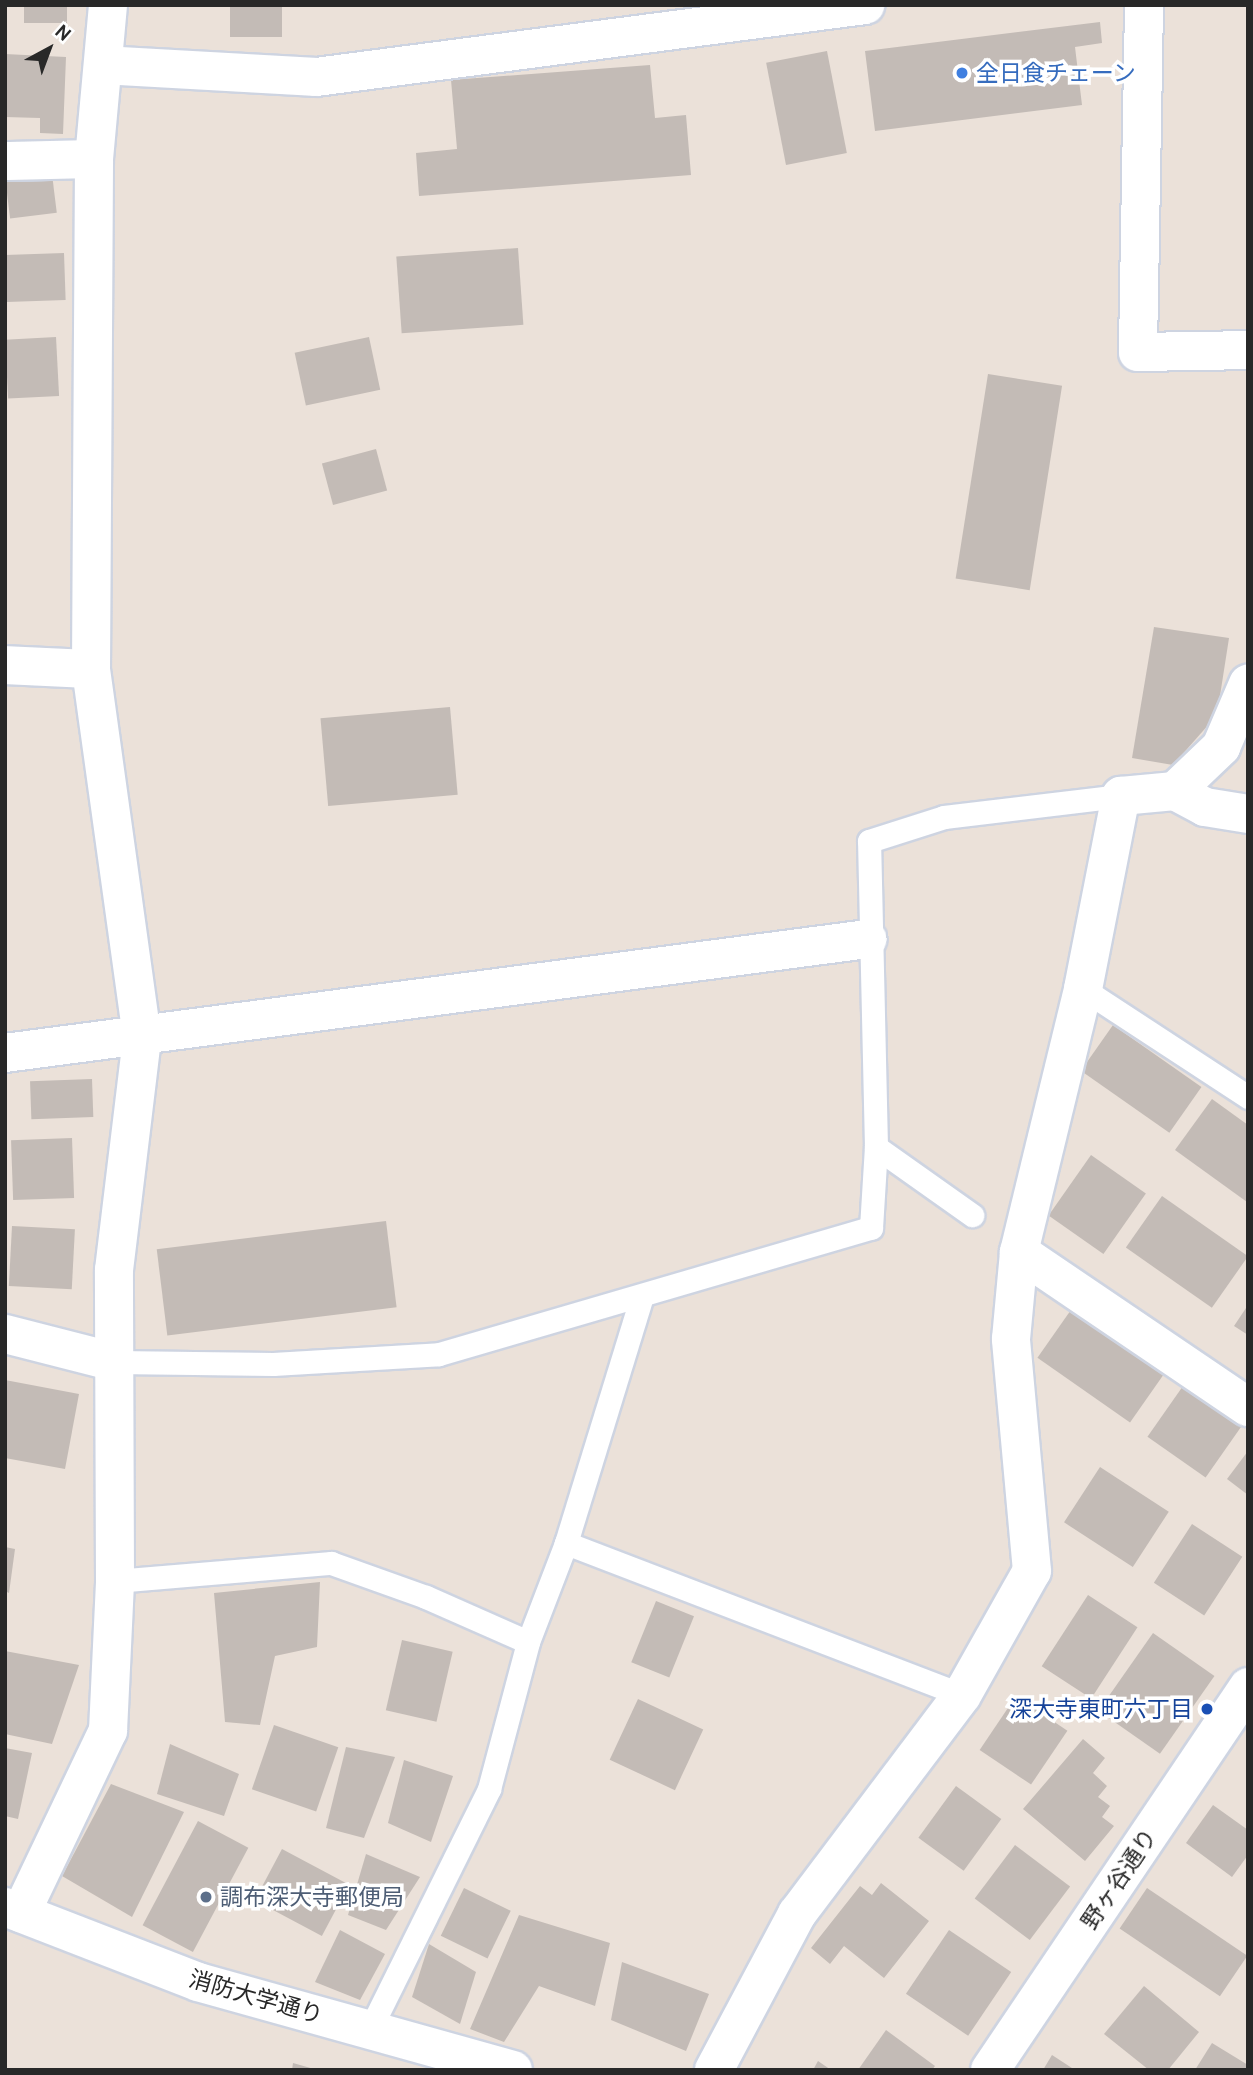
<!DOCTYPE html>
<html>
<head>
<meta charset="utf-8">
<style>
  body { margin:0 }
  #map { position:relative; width:1253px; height:2075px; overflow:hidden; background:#ebe1d9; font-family:Cabin,"Noto Sans JP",sans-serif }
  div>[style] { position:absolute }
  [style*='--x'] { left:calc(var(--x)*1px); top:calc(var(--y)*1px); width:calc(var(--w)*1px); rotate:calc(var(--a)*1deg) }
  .building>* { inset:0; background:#c3bbb6; transform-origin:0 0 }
  .roads { filter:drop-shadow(2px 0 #ced4e1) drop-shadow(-2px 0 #ced4e1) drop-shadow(0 2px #ced4e1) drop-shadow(0 -2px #ced4e1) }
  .service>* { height:23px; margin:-11.5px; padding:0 11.5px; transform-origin:11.5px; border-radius:11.5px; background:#fff }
  .minor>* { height:38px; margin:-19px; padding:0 19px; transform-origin:19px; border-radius:19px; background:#fff }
  .tertiary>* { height:38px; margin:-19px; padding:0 19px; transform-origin:19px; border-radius:19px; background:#fff }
  .dots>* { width:19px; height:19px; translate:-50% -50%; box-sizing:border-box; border:4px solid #fff; border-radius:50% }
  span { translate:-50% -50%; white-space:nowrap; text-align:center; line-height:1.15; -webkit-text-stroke:7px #fff; paint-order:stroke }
  .shop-label { font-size:23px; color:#366cbe }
  .left { translate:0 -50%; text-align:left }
  .transit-label { font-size:23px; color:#164399 }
  .right { translate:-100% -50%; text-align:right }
  .street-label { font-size:23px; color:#282828 }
  .service-label { font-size:23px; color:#4e5e75 }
  .frame { position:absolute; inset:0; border:7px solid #282828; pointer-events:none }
  .north { position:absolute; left:14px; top:14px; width:70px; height:70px; -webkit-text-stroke:5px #fff; paint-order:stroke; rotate:41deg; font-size:19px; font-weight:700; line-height:28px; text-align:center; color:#282828 }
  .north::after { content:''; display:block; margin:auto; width:24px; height:32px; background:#282828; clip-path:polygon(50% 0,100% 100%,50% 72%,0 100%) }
</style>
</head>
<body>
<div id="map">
  <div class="building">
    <i style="left:24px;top:5px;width:43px;height:18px"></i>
    <i style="left:230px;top:5px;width:52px;height:32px"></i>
    <i style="clip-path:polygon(1100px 22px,1102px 43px,1075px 47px,1082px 105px,875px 131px,865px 51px)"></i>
    <i style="left:827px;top:51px;width:104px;height:62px;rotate:79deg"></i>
    <i style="clip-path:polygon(5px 54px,66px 57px,63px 134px,40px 133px,40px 118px,5px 117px)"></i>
    <i style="clip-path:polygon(650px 65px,655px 118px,686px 115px,691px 175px,419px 196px,416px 153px,457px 149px,451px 80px)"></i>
    <i style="left:52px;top:174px;width:39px;height:47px;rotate:83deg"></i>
    <i style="left:518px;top:248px;width:77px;height:122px;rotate:86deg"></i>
    <i style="left:64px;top:253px;width:47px;height:59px;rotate:88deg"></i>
    <i style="left:56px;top:337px;width:59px;height:51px;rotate:87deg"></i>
    <i style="left:369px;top:337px;width:54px;height:76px;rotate:78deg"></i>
    <i style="left:988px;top:374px;width:75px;height:207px;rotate:9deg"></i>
    <i style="left:376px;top:449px;width:43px;height:56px;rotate:75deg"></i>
    <i style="clip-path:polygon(1154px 627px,1229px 638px,1217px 715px,1173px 765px,1132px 758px)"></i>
    <i style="left:450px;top:707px;width:88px;height:130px;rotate:85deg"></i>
    <i style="left:1113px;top:1025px;width:108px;height:56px;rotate:35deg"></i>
    <i style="left:92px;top:1079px;width:38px;height:62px;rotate:88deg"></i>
    <i style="clip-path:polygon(1212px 1099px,1248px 1125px,1247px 1202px,1175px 1150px)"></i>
    <i style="left:72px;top:1138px;width:60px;height:61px;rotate:88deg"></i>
    <i style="left:1091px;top:1155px;width:67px;height:74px;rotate:35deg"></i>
    <i style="left:1162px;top:1196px;width:105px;height:63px;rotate:35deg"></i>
    <i style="left:386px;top:1221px;width:87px;height:231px;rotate:83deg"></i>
    <i style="left:12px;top:1226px;width:63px;height:60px;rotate:3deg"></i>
    <i style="clip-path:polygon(1248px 1305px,1248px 1335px,1234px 1326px)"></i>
    <i style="left:1073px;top:1307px;width:113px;height:62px;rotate:35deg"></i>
    <i style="clip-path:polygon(5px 1380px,79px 1394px,65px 1469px,5px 1458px)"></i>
    <i style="left:1183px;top:1386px;width:71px;height:62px;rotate:35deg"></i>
    <i style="clip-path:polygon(1248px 1451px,1248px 1495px,1227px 1479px)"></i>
    <i style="left:1100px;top:1467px;width:82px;height:66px;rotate:33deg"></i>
    <i style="left:1192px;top:1524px;width:60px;height:70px;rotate:33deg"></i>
    <i style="clip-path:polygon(5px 1547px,15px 1549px,9px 1593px,5px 1591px)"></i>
    <i style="clip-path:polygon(320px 1582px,317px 1647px,275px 1656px,260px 1725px,225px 1722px,214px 1593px)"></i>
    <i style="left:1088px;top:1595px;width:59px;height:85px;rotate:33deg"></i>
    <i style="left:656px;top:1601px;width:41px;height:66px;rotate:22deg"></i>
    <i style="left:1153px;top:1633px;width:75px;height:95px;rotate:35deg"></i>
    <i style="left:402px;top:1640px;width:52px;height:72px;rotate:13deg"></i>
    <i style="clip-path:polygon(5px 1651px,79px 1665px,52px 1744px,5px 1734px)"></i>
    <i style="left:1016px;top:1696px;width:62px;height:65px;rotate:34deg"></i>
    <i style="left:638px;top:1699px;width:72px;height:67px;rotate:25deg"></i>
    <i style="left:274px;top:1725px;width:68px;height:68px;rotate:19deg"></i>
    <i style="clip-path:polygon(1083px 1739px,1105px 1758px,1093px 1773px,1107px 1786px,1098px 1797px,1110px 1806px,1102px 1817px,1114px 1826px,1085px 1861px,1023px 1809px)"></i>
    <i style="clip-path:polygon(170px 1744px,239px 1774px,224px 1816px,157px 1794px)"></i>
    <i style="clip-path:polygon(346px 1747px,395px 1757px,364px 1838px,326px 1828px)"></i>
    <i style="clip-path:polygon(5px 1748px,32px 1753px,18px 1819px,5px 1816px)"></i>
    <i style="clip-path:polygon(404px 1760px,453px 1776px,431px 1842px,388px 1823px)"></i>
    <i style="clip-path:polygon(111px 1784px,184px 1812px,132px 1917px,62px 1876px)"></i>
    <i style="left:956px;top:1786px;width:56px;height:64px;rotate:36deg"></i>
    <i style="clip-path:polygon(1213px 1805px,1248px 1830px,1248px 1855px,1232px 1877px,1186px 1843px)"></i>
    <i style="left:198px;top:1821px;width:57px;height:118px;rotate:28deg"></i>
    <i style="left:1015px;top:1845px;width:69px;height:67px;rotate:37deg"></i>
    <i style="left:282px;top:1849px;width:76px;height:58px;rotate:28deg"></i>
    <i style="clip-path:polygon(366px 1854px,420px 1877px,386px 1930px,348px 1915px)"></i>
    <i style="clip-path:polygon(881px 1883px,929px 1921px,884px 1978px,844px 1946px,830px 1964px,811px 1948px,860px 1886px,872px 1895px)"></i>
    <i style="left:464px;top:1888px;width:52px;height:53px;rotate:26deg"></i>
    <i style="left:1147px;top:1888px;width:121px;height:49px;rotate:34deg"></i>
    <i style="clip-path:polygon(519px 1915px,610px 1943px,595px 2006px,539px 1986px,504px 2042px,470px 2029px)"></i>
    <i style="clip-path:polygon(340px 1930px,385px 1954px,360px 2000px,315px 1982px)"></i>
    <i style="left:949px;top:1930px;width:75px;height:77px;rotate:34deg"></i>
    <i style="clip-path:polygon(429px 1944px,476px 1972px,460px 2024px,412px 1997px)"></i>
    <i style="clip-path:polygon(622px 1962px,709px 1994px,686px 2051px,611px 2020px)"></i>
    <i style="clip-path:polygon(1144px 1986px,1199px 2032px,1168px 2070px,1149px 2070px,1104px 2034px)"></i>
    <i style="clip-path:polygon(886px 2030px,935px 2066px,932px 2070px,858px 2070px)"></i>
    <i style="clip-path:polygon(1212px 2043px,1248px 2065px,1248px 2070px,1195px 2070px)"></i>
    <i style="clip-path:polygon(1052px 2055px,1075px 2070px,1043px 2070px)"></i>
    <i style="clip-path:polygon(818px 2061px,831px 2070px,813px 2070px)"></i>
    <i style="clip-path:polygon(293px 2063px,314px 2069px,314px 2070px,292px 2070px)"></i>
  </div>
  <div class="roads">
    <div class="service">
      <i style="--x:1083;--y:989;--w:197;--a:33.2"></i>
      <i style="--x:876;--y:1147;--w:118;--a:35.3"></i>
      <i style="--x:115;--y:1362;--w:158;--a:0.7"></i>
      <i style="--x:273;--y:1364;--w:166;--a:-3.4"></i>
      <i style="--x:439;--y:1354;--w:450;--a:-16.3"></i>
      <i style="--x:871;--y:1228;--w:81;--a:-86.5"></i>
      <i style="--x:876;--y:1147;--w:306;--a:-91.3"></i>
      <i style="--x:869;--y:841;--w:79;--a:-17.7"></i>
      <i style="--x:944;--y:817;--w:178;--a:-6.8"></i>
      <i style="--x:566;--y:1543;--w:424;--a:21"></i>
      <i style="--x:115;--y:1581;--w:217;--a:-4.8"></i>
      <i style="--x:331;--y:1563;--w:101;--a:19.7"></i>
      <i style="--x:426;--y:1597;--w:111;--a:23.8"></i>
      <i style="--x:370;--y:2029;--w:268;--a:-63.6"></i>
      <i style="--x:489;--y:1789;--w:152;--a:-75.1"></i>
      <i style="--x:528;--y:1642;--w:106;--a:-69"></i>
      <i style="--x:566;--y:1543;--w:258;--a:-72.9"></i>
    </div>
    <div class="minor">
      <i style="--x:1144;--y:5;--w:347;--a:91"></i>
      <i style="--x:1138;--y:352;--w:110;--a:-1"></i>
      <i style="--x:103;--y:65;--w:213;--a:3.2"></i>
      <i style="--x:316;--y:77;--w:554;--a:-7.47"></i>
      <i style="--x:5;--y:161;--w:89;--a:-1.3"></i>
      <i style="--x:5;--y:665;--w:86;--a:2.7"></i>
      <i style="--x:1175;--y:791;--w:34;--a:28"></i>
      <i style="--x:1205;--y:807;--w:44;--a:9.2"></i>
      <i style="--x:5;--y:1053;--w:870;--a:-7.53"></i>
      <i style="--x:1019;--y:1252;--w:277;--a:34.1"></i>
      <i style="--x:5;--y:1334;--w:114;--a:14.3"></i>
      <i style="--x:21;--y:1913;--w:202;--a:-64.5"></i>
      <i style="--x:108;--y:1731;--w:150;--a:-87.3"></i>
      <i style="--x:115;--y:1581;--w:311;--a:-90.2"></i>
      <i style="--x:114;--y:1270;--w:235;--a:-83.1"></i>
      <i style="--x:142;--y:1037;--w:372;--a:-97.9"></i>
      <i style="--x:91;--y:669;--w:510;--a:-89.66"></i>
      <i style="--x:94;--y:159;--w:155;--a:-84.8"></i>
      <i style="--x:714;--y:2070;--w:177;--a:-62"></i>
      <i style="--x:797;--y:1914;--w:274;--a:-53"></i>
      <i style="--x:962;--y:1695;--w:142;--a:-60.6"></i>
      <i style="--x:1032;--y:1571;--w:233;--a:-95.2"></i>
      <i style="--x:1011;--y:1339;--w:87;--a:-84.7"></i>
      <i style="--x:1019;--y:1252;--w:271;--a:-76.3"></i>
      <i style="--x:1083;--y:989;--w:197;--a:-78.9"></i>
      <i style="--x:1121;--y:796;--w:54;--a:-5.3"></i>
      <i style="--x:1175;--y:791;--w:64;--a:-43.7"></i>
      <i style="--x:1221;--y:747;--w:69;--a:-66.8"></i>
      <i style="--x:990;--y:2070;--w:462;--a:-56"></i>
    </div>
    <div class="tertiary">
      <i style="--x:5;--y:1907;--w:207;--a:21.2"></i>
      <i style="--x:198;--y:1982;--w:327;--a:15.6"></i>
    </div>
  </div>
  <div class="dots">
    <i style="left:962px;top:73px;background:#3f7fe0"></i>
    <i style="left:1207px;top:1709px;background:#1a4fb4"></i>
    <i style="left:206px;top:1897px;background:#5c6f8a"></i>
  </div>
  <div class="shop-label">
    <span class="left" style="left:976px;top:73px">全日食チェーン</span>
  </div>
  <div class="transit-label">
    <span class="right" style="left:1193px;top:1709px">深大寺東町六丁目</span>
  </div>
  <div class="street-label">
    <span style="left:1119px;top:1879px;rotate:-56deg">野ヶ谷通り</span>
    <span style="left:256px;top:1997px;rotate:16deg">消防大学通り</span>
  </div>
  <div class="service-label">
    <span class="left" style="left:220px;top:1897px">調布深大寺郵便局</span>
  </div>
  <div class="frame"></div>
  <div class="north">N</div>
</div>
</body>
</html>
